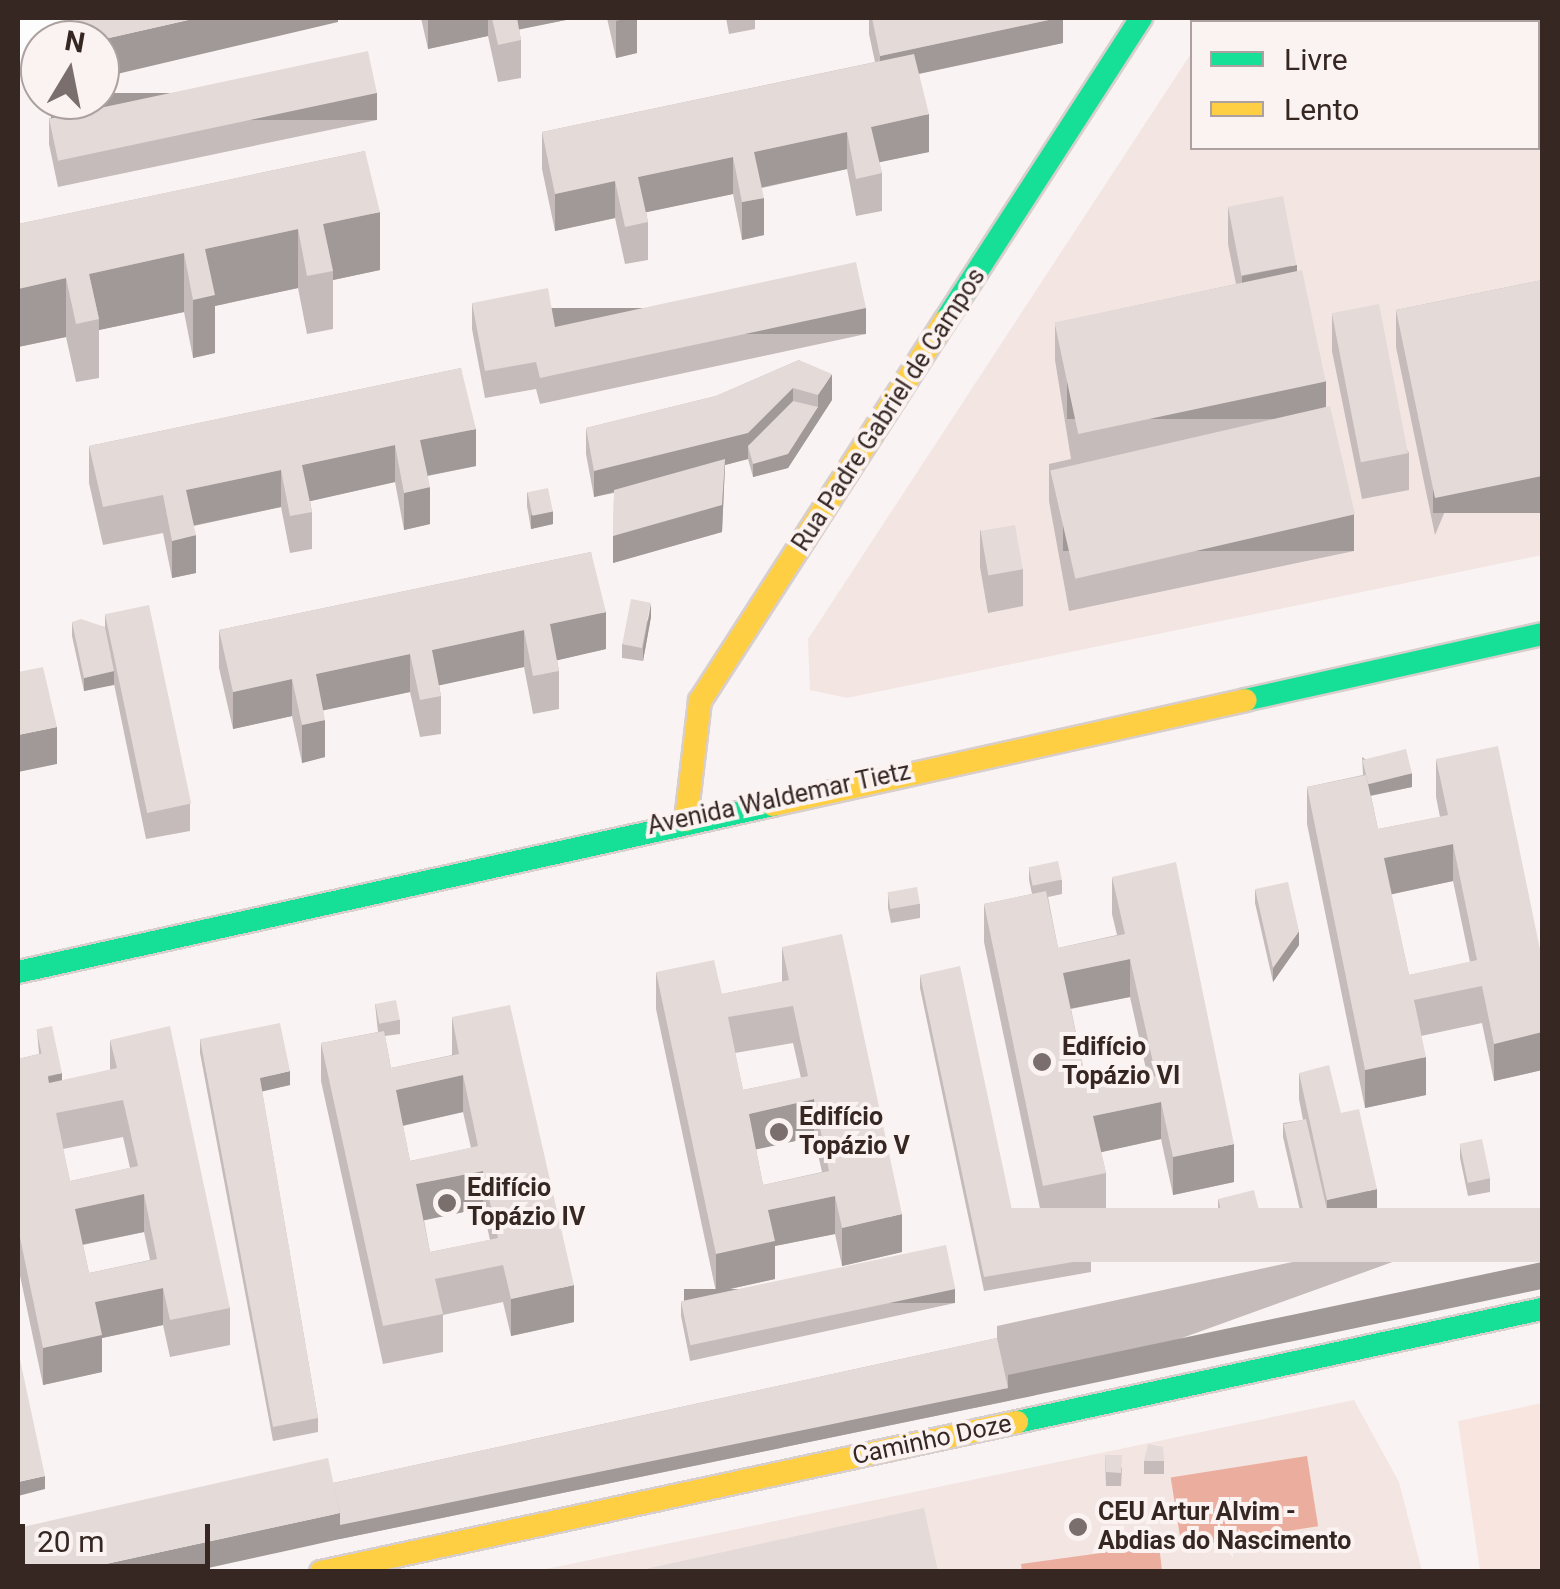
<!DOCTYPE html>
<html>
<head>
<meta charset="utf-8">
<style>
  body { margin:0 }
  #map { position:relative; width:1560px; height:1589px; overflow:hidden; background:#f9f4f3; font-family:Roboto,sans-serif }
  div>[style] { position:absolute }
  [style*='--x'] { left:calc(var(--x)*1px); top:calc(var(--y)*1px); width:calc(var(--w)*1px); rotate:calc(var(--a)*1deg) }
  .built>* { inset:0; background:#f3e5e2 }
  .green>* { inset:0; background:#f8e5e0 }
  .water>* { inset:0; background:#ebae9e; transform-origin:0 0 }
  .roads { filter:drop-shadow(2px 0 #d8cecc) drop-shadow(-2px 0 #d8cecc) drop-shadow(0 2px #d8cecc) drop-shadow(0 -2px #d8cecc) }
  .street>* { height:55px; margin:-27.5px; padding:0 27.5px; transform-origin:27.5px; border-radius:27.5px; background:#fefdfd }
  .fast>* { height:22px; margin:-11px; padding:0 11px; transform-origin:11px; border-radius:11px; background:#16e098 }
  .slow>* { height:22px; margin:-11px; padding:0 11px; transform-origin:11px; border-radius:11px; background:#ffcf43 }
  .wall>* { inset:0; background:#c4bbba; transform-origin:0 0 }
  .shaded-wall>* { inset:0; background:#a09997; transform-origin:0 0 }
  .building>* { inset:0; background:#e4dad8; transform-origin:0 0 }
  .dots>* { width:28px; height:28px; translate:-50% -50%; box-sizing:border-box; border:5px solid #fbf3f1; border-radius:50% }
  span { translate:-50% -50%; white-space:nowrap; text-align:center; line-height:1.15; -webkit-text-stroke:8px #fbf3f1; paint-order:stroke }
  .street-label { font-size:25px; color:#362723 }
  .poi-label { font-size:25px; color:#362723; font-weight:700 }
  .left { translate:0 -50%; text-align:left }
  .frame { position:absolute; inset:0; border:20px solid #362723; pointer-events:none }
  .legend { position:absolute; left:1190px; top:20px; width:350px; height:130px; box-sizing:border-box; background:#fbf3f1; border:2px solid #aca19f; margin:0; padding:12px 18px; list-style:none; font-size:30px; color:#362723 }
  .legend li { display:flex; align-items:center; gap:20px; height:50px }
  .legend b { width:50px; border:2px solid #aca19f }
  .north { position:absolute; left:20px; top:20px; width:100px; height:100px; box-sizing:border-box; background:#fbf3f1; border:2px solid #aca19f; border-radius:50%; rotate:10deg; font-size:28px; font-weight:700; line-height:40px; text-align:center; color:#362723 }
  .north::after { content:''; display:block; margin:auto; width:35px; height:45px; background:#7a6f6c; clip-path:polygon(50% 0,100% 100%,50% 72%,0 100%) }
  .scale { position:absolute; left:20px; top:1524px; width:190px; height:45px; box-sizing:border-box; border:5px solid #362723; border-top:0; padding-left:12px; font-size:30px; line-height:35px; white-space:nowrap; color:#362723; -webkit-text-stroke:8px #fbf3f1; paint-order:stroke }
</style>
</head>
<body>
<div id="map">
  <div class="built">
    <i style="clip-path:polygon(1215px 18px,1542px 18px,1542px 555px,847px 698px,810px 690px,808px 639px,1192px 52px,1192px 148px,1538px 148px,1538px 22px)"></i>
    <i style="clip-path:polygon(1354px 1400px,1399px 1482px,1422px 1571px,532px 1572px)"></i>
  </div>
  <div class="green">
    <i style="clip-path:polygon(1542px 1403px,1542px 1571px,1480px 1571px,1458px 1421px)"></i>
  </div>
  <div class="water">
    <i style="left:1307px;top:1456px;width:71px;height:138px;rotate:81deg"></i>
    <i style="clip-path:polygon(1159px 1545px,1162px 1571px,1022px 1571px,1021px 1564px)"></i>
  </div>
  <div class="roads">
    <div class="street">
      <i style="--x:18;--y:46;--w:33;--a:-57"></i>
    </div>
    <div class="fast">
      <i style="--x:945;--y:321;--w:361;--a:-57.1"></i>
      <i style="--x:1245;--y:700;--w:304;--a:-12.5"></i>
      <i style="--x:18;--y:972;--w:773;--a:-12.47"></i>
      <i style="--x:1017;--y:1422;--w:537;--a:-12.15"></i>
    </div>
    <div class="slow">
      <i style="--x:773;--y:805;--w:484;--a:-12.5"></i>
      <i style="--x:686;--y:820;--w:120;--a:-83.3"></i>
      <i style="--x:700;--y:701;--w:452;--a:-57.2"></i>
      <i style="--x:321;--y:1572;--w:712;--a:-12.16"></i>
    </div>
  </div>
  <div class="wall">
    <i style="clip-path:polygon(421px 18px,576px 18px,519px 29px,521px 40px,521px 78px,498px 82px,488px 36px,428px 49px)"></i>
    <i style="clip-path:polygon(607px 18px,637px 18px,637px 53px,616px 58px)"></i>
    <i style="clip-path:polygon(726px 18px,755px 18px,755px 29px,729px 34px)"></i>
    <i style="clip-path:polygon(869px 18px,1063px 18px,1063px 43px,919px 74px,929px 152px,879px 162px,882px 173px,882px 211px,856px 216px,847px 169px,762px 188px,764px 235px,742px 240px,733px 194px,646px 212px,648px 222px,648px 260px,625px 264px,615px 218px,555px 231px,542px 169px,542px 132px,875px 62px,869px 34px)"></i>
    <i style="left:1451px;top:18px;width:91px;height:4px"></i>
    <i style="clip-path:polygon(49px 118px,377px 120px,58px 187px,49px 144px)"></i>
    <i style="clip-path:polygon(365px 151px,380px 270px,333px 280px,333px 329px,307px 334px,298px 288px,215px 306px,215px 353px,193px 358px,184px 312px,99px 330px,99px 378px,76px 382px,66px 337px,18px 347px,18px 224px)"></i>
    <i style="clip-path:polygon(1228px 207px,1297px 271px,1326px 407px,1354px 551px,1069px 611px,1049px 501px,1049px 464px,1071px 459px,1055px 360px,1055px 323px,1236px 284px,1228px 244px)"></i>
    <i style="clip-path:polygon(1542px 280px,1435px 535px,1396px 347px,1396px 310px)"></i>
    <i style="clip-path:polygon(472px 303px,555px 327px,866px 334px,540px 404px,536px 389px,485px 398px,472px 329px)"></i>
    <i style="clip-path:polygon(1332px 314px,1409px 453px,1409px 490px,1362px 499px,1332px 351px)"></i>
    <i style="clip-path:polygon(799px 360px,832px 400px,788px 468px,753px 477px,748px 459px,725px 465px,722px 532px,613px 563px,614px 493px,594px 497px,586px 454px,586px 428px,716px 396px)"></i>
    <i style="clip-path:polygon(461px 368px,476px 466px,428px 476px,430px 524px,404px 530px,395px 482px,310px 501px,312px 512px,312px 549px,290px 553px,281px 507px,194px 526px,196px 573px,172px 578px,163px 533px,103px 545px,89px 483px,89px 446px)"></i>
    <i style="clip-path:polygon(527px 492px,553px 524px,531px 529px,527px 506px)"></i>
    <i style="clip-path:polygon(980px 530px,1023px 569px,1023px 606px,988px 613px,980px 567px)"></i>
    <i style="clip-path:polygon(591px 552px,606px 649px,557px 660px,559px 671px,559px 709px,533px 714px,524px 667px,439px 685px,441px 696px,441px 734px,420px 737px,410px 692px,323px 710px,325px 757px,302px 763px,292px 716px,233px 729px,219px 668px,219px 630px)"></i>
    <i style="clip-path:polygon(105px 614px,190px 804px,190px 831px,146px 839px,114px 684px,84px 691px,72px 636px,72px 622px,105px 627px)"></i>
    <i style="clip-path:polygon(651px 617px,643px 661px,622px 658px,622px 644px)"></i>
    <i style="clip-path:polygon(evenodd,1362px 757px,1412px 787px,1371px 796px,1378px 829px,1440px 817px,1436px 797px,1436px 759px,1542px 959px,1542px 1070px,1494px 1081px,1482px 1023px,1421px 1036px,1426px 1095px,1365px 1108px,1307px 824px,1307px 787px,1363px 775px,1362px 757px,1453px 881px,1470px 962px,1409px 975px,1391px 894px,1453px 881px)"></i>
    <i style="clip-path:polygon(evenodd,1029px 867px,1062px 880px,1062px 894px,1048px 897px,1058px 948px,1117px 935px,1112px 914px,1112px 877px,1234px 1182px,1173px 1195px,1161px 1139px,1101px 1152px,1106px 1173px,1106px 1211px,1082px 1215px,1091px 1259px,1091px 1272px,984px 1291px,920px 988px,920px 975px,1015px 1224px,1042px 1218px,984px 942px,984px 904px,1032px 894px,1029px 880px,1029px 867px,1130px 997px,1148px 1078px,1088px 1090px,1071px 1009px,1130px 997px)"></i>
    <i style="clip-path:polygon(1255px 889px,1299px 945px,1273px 982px,1255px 903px)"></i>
    <i style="clip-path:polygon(888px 894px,920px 904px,920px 918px,891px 923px,888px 908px)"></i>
    <i style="clip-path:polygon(evenodd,782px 947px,902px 1252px,842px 1266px,835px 1234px,775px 1246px,775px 1279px,716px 1292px,656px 1009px,656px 972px,722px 994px,782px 982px,782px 947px,793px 1043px,801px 1078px,743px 1090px,735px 1053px,793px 1043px,782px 947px,814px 1137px,822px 1172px,763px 1185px,756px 1149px,814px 1137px)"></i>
    <i style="clip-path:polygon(evenodd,375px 1004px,400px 1020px,400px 1034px,385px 1036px,391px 1068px,452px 1055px,452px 1017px,574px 1322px,511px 1336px,503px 1302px,443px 1315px,443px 1352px,383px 1364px,321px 1081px,321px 1043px,378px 1032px,375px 1004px,463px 1112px,471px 1148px,410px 1161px,403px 1126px,463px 1112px,375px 1004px,483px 1208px,490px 1240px,430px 1252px,424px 1220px,483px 1208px)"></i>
    <i style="clip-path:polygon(evenodd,37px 1030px,62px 1081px,110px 1070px,110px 1040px,230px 1308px,230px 1345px,170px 1357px,163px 1325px,102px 1338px,102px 1372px,43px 1385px,18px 1266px,18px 1059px,39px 1054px,37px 1030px,123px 1137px,130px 1168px,70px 1181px,63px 1149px,123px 1137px,37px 1030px,144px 1232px,150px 1260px,89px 1273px,83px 1245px,144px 1232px)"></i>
    <i style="clip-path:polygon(200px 1039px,290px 1085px,262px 1091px,318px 1418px,318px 1432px,273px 1441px,200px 1053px)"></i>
    <i style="clip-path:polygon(1299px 1073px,1341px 1113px,1377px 1216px,1305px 1232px,1283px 1137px,1283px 1123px,1303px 1120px,1299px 1099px)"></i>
    <i style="clip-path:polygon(1460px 1144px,1490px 1178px,1490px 1192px,1468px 1196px,1460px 1158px)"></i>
    <i style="clip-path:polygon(1218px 1199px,1265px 1247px,1225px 1256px,1218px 1212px)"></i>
    <i style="clip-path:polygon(1542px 1208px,1008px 1401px,340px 1539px,333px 1483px,997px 1338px,997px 1326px)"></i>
    <i style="clip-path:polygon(681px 1302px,955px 1303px,690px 1361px,681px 1316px)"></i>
    <i style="clip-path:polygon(1105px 1455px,1122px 1468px,1121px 1486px,1106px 1486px)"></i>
    <i style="left:1144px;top:1461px;width:20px;height:13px"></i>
  </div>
  <div class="shaded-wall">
    <i style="clip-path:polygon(197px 18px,338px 18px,338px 22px,100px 78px,100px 40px)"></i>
    <i style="clip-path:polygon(428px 18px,488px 18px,488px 36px,428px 49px)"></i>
    <i style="clip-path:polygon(512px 18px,576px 18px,512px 31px)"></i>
    <i style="clip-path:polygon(629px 18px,637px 18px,637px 53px,616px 58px,616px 21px)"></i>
    <i style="clip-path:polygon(1058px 18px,1063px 18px,1063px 43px,880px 82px,880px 56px)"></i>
    <i style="left:1542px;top:56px;width:37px;height:4px;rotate:90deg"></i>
    <i style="left:377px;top:93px;width:27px;height:326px;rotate:90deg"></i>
    <i style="clip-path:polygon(929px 114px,929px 152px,871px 164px,871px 127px)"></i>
    <i style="clip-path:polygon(847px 132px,847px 169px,754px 189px,754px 152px)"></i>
    <i style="clip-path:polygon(733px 157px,733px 194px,638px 214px,638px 177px)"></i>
    <i style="clip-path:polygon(615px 181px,615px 218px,555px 231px,555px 194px)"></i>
    <i style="clip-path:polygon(764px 198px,764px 235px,742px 240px,742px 202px)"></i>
    <i style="clip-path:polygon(380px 212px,380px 270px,333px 280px,333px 271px,323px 224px)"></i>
    <i style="clip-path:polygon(298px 229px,298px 288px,215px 306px,215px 353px,193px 358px,193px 300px,205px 249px)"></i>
    <i style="clip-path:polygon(184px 253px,184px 312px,99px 330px,99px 319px,89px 274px)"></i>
    <i style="clip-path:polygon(1297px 265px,1297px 302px,1242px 314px,1242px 276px)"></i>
    <i style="clip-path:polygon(66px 278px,66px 337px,18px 347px,18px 289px)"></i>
    <i style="left:866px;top:308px;width:26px;height:333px;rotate:90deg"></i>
    <i style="clip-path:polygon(832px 374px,832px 400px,788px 468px,753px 477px,753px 464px,818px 407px,818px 395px)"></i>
    <i style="left:1326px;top:381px;width:38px;height:259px;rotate:90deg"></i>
    <i style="clip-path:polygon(793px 388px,793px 415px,748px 446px,748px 459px,725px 465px,722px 532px,613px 563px,613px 536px,724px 465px,594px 497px,594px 471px)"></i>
    <i style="clip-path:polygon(476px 429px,476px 466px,420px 477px,420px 440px)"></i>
    <i style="clip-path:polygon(395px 445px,395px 482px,302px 503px,302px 465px)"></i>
    <i style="clip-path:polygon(281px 470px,281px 507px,186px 527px,186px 490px)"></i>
    <i style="left:1542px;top:476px;width:37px;height:109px;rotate:90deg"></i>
    <i style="clip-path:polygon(430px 487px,430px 524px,404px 530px,404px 493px)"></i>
    <i style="clip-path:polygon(553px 511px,553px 524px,531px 529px,531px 515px)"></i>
    <i style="left:1354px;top:514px;width:37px;height:291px;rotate:90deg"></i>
    <i style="clip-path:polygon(196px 535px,196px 573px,172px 578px,172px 541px)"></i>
    <i style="clip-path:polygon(651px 603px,651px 617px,643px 661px,643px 648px)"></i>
    <i style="clip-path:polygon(606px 612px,606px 649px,550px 662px,550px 624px)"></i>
    <i style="clip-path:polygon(524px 630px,524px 667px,432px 687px,432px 650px)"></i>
    <i style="clip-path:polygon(410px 654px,410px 692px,316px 712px,316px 674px)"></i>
    <i style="clip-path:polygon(114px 671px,114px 685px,84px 691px,84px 678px)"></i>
    <i style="clip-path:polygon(292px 679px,292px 716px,233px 729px,233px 692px)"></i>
    <i style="clip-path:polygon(325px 720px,325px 757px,302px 763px,302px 725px)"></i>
    <i style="clip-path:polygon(57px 727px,57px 764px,18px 772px,18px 735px)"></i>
    <i style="clip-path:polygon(1412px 773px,1412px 787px,1368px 796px,1368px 783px)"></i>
    <i style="clip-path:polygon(1453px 844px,1453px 881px,1384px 896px,1384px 858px)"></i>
    <i style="clip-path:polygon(1299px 931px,1299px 945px,1273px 982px,1273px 968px)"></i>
    <i style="clip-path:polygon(1130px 959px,1130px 997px,1063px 1010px,1063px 973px)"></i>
    <i style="clip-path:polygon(1542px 1032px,1542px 1070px,1494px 1081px,1494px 1044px)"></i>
    <i style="clip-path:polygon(1426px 1057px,1426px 1095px,1365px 1108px,1365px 1070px)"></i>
    <i style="clip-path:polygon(290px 1071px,290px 1085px,260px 1092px,260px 1078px)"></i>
    <i style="clip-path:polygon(62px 1073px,62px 1087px,47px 1090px,47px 1077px)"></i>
    <i style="clip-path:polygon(463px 1075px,463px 1112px,396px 1127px,396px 1090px)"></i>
    <i style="clip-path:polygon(814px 1099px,814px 1137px,749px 1151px,749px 1114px)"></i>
    <i style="clip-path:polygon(1161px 1102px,1161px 1139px,1093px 1154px,1093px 1116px)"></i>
    <i style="clip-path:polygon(1234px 1144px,1234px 1182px,1173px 1195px,1173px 1157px)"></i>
    <i style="clip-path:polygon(483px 1171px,483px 1208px,416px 1222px,416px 1184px)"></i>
    <i style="clip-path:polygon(1377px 1189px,1377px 1216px,1327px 1226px,1327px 1200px)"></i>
    <i style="clip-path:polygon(144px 1194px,144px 1232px,75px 1246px,75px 1209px)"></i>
    <i style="clip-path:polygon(835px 1196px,835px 1234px,775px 1246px,775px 1279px,716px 1292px,716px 1254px,768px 1210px)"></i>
    <i style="clip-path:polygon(1327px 1213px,1327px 1226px,1305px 1232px,1305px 1218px)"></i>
    <i style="clip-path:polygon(902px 1214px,902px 1252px,842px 1266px,842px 1228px)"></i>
    <i style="left:1265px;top:1234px;width:13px;height:41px;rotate:90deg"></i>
    <i style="clip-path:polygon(1542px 1262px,1542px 1289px,1008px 1401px,340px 1539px,190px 1572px,69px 1572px,340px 1513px,1008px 1388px,1008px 1375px)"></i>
    <i style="clip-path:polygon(574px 1285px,574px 1322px,511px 1336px,511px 1299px)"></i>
    <i style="clip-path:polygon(163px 1288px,163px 1325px,102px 1338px,102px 1372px,43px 1385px,43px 1348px,95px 1302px)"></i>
    <i style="left:955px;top:1289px;width:14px;height:271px;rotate:90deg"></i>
    <i style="clip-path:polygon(45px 1476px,45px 1489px,18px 1496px,18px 1482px)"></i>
  </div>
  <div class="building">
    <i style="clip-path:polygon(78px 18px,197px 18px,100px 40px,76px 40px,67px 34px)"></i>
    <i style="clip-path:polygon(492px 18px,517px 18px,521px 40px,498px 45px)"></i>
    <i style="clip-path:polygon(872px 18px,1058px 18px,880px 56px)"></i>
    <i style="clip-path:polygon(1459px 18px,1542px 18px,1542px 56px,1538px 57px,1538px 22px,1460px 22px)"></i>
    <i style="left:368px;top:51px;width:43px;height:326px;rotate:78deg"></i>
    <i style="clip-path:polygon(914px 54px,929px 114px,871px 127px,882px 173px,856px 179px,847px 132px,754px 152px,764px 198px,742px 202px,733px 157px,638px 177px,648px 222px,625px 227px,615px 181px,555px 194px,542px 132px)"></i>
    <i style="clip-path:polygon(365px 151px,380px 212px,323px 224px,333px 271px,307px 276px,298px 229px,205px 249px,215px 295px,193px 300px,184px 253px,89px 274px,99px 319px,76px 324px,66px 278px,18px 289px,18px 224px)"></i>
    <i style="left:1283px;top:196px;width:70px;height:56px;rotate:79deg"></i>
    <i style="clip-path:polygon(856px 262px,866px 308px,540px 378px,536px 362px,485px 371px,472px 303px,548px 288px,555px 327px)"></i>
    <i style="left:1302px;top:270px;width:114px;height:253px;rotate:78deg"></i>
    <i style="clip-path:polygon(1542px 280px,1542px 476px,1435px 498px,1396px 310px)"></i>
    <i style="left:1379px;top:304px;width:152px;height:48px;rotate:79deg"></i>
    <i style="clip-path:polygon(799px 360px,832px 374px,818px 395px,793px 388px,748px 433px,594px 471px,586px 428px,716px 396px)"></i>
    <i style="clip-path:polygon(461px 368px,476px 429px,420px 440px,430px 487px,404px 493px,395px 445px,302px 465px,312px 512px,290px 516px,281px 470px,186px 490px,196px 535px,172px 541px,163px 495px,103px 507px,89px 446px)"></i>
    <i style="clip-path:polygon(793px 401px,818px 407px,788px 454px,753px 464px,748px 446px)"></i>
    <i style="left:1330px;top:406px;width:111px;height:287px;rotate:77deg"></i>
    <i style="clip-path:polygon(725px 459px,722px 505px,613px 536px,614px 490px)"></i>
    <i style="left:548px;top:488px;width:24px;height:21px;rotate:78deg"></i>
    <i style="left:1015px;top:525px;width:45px;height:35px;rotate:80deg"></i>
    <i style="clip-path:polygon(591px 552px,606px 612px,550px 624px,559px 671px,533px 676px,524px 630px,432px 650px,441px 696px,420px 700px,410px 654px,316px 674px,325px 720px,302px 725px,292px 679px,233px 692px,219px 630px)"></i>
    <i style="left:631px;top:599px;width:20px;height:46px;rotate:11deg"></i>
    <i style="left:149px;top:605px;width:203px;height:45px;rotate:78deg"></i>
    <i style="clip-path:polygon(81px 619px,105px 627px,114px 671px,84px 678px,72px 622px)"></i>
    <i style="clip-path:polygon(43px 667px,57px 727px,18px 735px,18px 672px)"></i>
    <i style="clip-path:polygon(evenodd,1498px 746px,1542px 959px,1542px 1032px,1494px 1044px,1482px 986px,1414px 1000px,1426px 1057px,1365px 1070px,1307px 787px,1366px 775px,1378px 829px,1448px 815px,1436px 759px,1498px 746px,1453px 844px,1477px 960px,1409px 975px,1384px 858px,1453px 844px)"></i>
    <i style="left:1406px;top:749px;width:25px;height:45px;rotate:76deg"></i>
    <i style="left:1058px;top:861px;width:19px;height:30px;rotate:78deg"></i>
    <i style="clip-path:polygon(evenodd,1176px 862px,1234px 1144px,1173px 1157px,1161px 1102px,1093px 1116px,1106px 1173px,1043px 1186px,984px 904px,1046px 891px,1058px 948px,1125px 934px,1112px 877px,1176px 862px,1130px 959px,1156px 1076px,1088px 1090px,1063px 973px,1130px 959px)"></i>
    <i style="clip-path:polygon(1288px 882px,1299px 931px,1273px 968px,1255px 889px)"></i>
    <i style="left:917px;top:887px;width:17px;height:30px;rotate:80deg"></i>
    <i style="clip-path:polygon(evenodd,842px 934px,902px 1214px,842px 1228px,835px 1196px,768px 1210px,775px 1241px,716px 1254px,656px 972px,714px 960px,722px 994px,789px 980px,782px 947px,842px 934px,793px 1006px,808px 1076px,743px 1090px,728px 1017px,793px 1006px,842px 934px,814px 1099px,829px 1171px,763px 1185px,749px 1114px,814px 1099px)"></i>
    <i style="clip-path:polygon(960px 966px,1015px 1224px,1081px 1210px,1091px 1259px,984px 1277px,920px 975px)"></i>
    <i style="left:396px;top:1000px;width:20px;height:21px;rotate:79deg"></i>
    <i style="clip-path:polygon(evenodd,510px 1005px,574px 1285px,511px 1299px,503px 1265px,435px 1279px,443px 1314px,383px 1326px,321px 1043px,384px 1031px,391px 1068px,459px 1054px,452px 1017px,510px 1005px,463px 1075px,478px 1146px,410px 1161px,396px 1090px,463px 1075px,510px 1005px,483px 1171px,498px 1238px,430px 1252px,416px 1184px,483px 1171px)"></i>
    <i style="clip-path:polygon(280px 1023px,290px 1071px,260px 1078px,318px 1418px,273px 1427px,200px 1039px)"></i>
    <i style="left:52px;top:1026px;width:48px;height:16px;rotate:78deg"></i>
    <i style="clip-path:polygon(evenodd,170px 1026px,230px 1308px,170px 1320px,163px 1288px,95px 1302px,102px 1335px,43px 1348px,18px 1228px,18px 1059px,44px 1053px,49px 1083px,117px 1068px,110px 1040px,170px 1026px,123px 1100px,138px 1166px,70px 1181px,56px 1113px,123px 1100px,170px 1026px,144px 1194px,157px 1259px,89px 1273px,75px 1209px,144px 1194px)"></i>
    <i style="clip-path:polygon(1329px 1065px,1341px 1113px,1359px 1109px,1377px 1189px,1327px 1200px,1299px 1073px)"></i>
    <i style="left:1306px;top:1119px;width:96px;height:23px;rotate:77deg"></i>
    <i style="left:1482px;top:1139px;width:40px;height:23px;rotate:78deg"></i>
    <i style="left:1254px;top:1190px;width:45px;height:37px;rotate:76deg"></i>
    <i style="left:1542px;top:1208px;width:54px;height:558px;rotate:90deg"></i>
    <i style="left:946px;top:1245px;width:45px;height:271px;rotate:78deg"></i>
    <i style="clip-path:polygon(997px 1338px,1008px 1388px,340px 1525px,340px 1513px,333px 1483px)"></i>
    <i style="clip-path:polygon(18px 1350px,45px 1476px,18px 1482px)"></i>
    <i style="clip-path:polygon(1148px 1444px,1163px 1447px,1164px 1461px,1144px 1461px)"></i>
    <i style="clip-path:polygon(1105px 1455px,1122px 1455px,1121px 1473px,1106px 1472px)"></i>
    <i style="clip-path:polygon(328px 1458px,340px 1513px,69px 1572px,18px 1572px,18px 1528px)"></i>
    <i style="clip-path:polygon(924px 1508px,938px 1572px,632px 1572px)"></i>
  </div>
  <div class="dots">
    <i style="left:1042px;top:1062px;background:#7a6f6c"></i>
    <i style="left:779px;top:1132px;background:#7a6f6c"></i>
    <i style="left:447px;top:1203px;background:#7a6f6c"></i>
    <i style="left:1078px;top:1527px;background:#7a6f6c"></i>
  </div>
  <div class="street-label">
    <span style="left:889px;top:410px;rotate:-57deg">Rua Padre Gabriel de Campos</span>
    <span style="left:779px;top:799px;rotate:-12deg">Avenida Waldemar Tietz</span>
    <span style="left:932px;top:1440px;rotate:-12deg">Caminho Doze</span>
  </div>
  <div class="poi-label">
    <span class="left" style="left:1062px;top:1062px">Edifício<br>Topázio VI</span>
    <span class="left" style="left:799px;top:1132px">Edifício<br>Topázio V</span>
    <span class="left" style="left:467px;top:1203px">Edifício<br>Topázio IV</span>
    <span class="left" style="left:1098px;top:1527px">CEU Artur Alvim -<br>Abdias do Nascimento</span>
  </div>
  <div class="frame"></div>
  <ul class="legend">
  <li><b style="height:12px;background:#16e098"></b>Livre</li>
  <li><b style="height:12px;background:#ffcf43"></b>Lento</li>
  </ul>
  <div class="north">N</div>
  <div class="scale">20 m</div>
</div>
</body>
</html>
